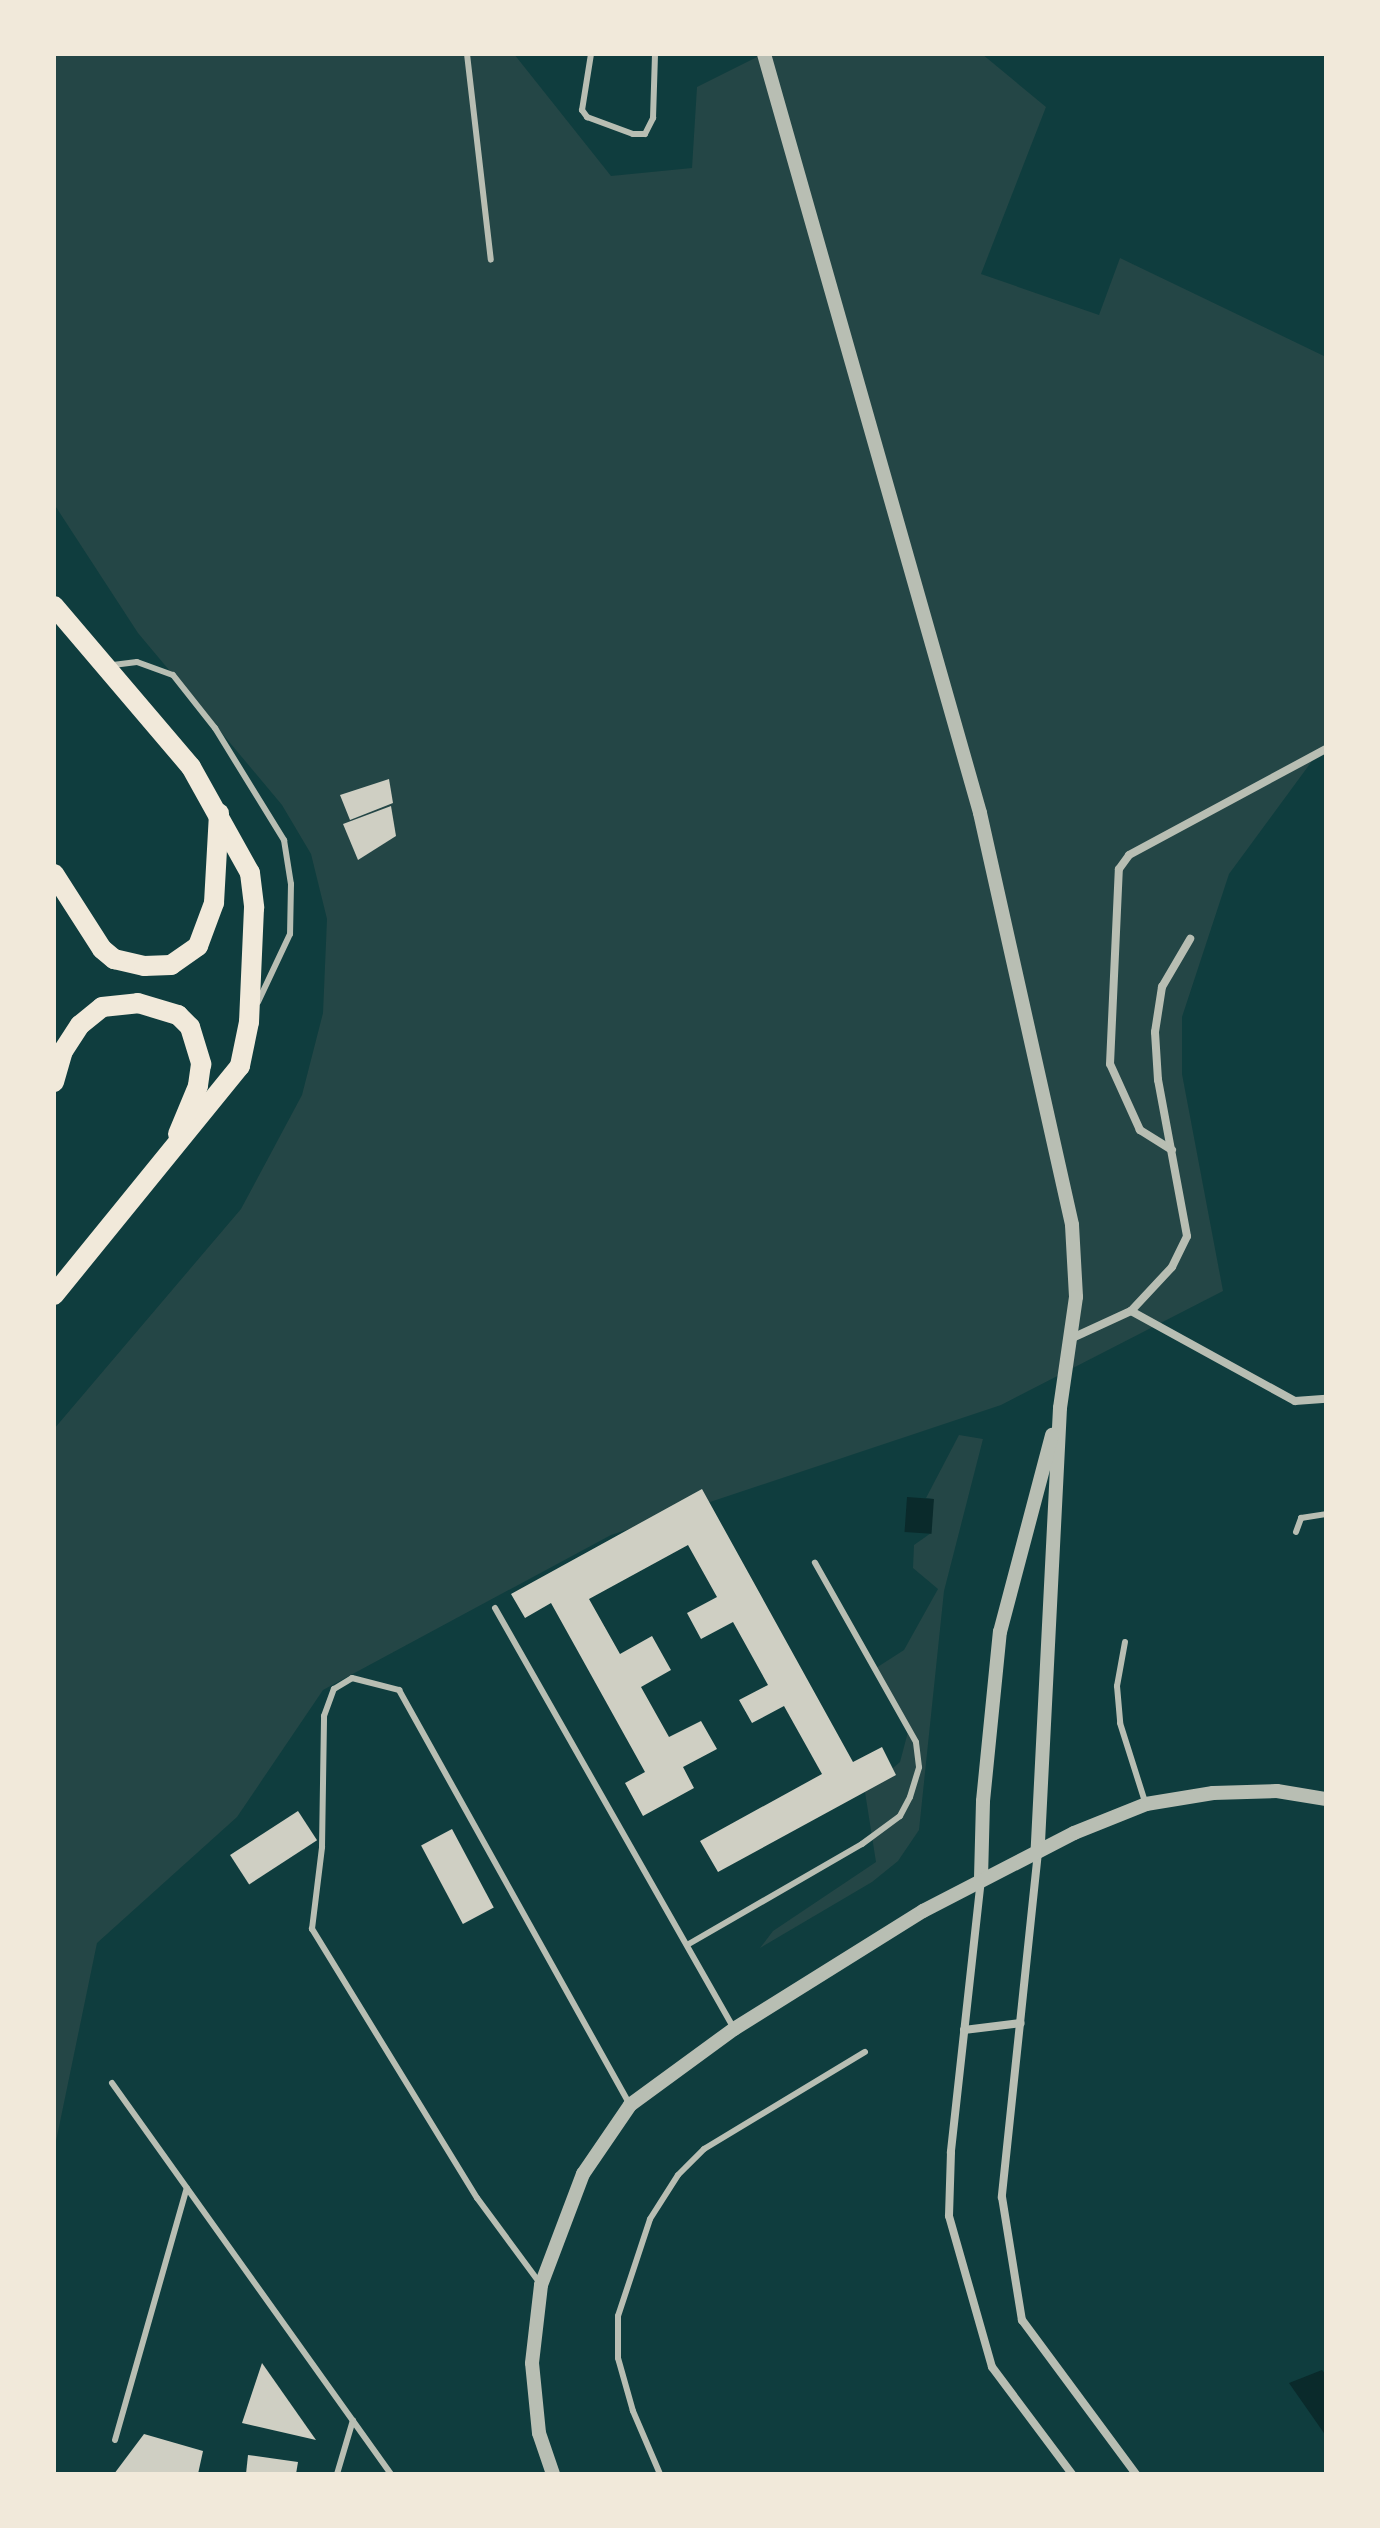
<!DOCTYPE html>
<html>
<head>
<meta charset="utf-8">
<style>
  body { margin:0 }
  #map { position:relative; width:1380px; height:2528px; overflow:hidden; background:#0f3d3e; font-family:"Sofia Sans Condensed",sans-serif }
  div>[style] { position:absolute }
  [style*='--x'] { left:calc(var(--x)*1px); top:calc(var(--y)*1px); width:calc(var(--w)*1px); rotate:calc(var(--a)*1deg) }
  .green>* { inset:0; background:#244646 }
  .water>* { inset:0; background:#0a2a2b; transform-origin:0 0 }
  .building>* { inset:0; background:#cfcfc3; transform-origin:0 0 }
  .service>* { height:6px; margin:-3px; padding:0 3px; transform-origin:3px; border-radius:3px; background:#b8beb3 }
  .minor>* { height:8px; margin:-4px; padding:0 4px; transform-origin:4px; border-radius:4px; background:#b8beb3 }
  .tertiary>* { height:14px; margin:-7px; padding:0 7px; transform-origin:7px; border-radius:7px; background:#b8beb3 }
  .primary>* { height:20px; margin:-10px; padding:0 10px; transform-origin:10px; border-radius:10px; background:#f1e9da }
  span { translate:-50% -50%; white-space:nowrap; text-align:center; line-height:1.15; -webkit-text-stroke:8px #f1e9da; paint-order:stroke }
  .frame { position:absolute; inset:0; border:56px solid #f1e9da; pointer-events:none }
</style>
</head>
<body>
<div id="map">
  <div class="green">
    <i style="clip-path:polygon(54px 54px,514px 54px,611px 176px,692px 168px,697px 87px,763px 54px,982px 54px,1046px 107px,981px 274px,1099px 315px,1120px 258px,1326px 357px,1326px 742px,1229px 874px,1182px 1017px,1182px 1074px,1223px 1291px,1001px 1405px,611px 1535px,323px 1690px,237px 1817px,97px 1943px,54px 2151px,54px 1429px,241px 1209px,302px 1095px,323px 1013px,327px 919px,311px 854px,282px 805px,138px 633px,54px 504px)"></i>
    <i style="clip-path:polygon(959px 1435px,983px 1439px,944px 1591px,919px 1830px,898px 1861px,872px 1882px,760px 1948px,773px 1931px,876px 1862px,865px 1792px,900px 1762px,909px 1728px,876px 1668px,904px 1650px,938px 1589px,913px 1568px,914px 1545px,931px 1533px,933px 1499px,926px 1498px)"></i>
  </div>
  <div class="water">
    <i style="left:907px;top:1497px;width:27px;height:35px;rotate:4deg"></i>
    <i style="clip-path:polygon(1322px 2370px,1326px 2375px,1326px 2436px,1289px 2383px)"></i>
  </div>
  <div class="building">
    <i style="clip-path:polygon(389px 779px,393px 803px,350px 820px,340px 795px)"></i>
    <i style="clip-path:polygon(391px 806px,396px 836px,358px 860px,343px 824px)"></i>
    <i style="clip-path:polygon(702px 1489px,853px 1762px,882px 1747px,896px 1775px,718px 1872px,700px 1841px,822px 1774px,784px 1706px,752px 1723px,739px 1700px,768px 1685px,733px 1622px,701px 1639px,687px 1613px,717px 1597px,688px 1545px,589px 1599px,620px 1654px,652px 1636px,671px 1670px,641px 1687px,669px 1737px,701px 1721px,717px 1749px,683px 1767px,694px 1788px,643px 1816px,625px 1783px,645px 1772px,551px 1603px,525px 1618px,511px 1594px)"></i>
    <i style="left:298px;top:1811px;width:35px;height:81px;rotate:57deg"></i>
    <i style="left:452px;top:1829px;width:89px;height:35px;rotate:62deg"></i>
    <i style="clip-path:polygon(262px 2363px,316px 2440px,242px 2423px)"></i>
    <i style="clip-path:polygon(144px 2434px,203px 2451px,198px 2474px,114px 2474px)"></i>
    <i style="clip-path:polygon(248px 2455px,298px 2462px,296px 2474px,246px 2474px)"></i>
  </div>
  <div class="service">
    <i style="--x:467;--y:54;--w:207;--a:83.4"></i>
    <i style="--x:591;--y:54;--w:57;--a:99.1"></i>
    <i style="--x:582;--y:110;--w:9;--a:54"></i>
    <i style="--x:587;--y:117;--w:49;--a:20.3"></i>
    <i style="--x:633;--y:134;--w:12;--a:0"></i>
    <i style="--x:645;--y:134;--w:18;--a:-63"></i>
    <i style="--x:653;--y:118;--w:64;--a:-88.2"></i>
    <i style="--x:113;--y:665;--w:24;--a:-7"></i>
    <i style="--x:137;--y:662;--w:38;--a:20"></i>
    <i style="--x:173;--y:675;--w:68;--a:51.6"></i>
    <i style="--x:215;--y:728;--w:132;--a:58.4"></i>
    <i style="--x:284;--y:840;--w:45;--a:81"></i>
    <i style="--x:291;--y:884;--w:50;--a:91.1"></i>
    <i style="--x:290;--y:934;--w:75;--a:115.2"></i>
    <i style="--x:1296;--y:1532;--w:15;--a:-70"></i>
    <i style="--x:1301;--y:1518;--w:25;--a:-9"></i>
    <i style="--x:495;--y:1608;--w:484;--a:60.4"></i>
    <i style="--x:1125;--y:1642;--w:45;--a:100.3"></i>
    <i style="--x:1117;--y:1686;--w:37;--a:85"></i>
    <i style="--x:1120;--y:1723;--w:83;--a:72.4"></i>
    <i style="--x:687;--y:1945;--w:202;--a:-30"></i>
    <i style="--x:862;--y:1844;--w:47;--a:-36.4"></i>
    <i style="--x:900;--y:1816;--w:21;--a:-62"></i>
    <i style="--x:910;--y:1797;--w:31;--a:-73"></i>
    <i style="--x:919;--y:1767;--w:25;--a:-97"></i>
    <i style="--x:916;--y:1742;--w:206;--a:-119.4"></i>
    <i style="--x:112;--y:2083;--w:480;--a:54.5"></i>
    <i style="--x:539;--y:2282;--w:104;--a:-126.4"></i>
    <i style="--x:477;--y:2198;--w:316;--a:-121.5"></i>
    <i style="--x:312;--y:1929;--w:83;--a:-83"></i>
    <i style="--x:322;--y:1847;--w:131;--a:-89.1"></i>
    <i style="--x:324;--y:1716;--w:29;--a:-70"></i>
    <i style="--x:334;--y:1689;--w:21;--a:-31"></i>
    <i style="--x:352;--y:1678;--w:49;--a:14.3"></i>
    <i style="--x:399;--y:1690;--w:475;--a:60.9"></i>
    <i style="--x:115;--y:2440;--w:262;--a:-74.1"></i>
    <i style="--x:337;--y:2474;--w:56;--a:-73.5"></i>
    <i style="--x:660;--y:2474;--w:69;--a:-113.2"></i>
    <i style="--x:633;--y:2411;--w:55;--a:-105.8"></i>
    <i style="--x:618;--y:2358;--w:42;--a:-90"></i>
    <i style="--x:618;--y:2316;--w:102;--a:-71.7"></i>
    <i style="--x:650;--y:2219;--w:52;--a:-57.5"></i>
    <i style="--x:678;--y:2175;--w:37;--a:-45"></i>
    <i style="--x:704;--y:2149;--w:188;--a:-31.1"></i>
  </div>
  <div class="minor">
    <i style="--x:1172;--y:1150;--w:38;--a:-148"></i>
    <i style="--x:1140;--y:1130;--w:72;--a:-114.4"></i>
    <i style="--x:1110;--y:1064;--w:195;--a:-87.4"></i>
    <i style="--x:1119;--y:869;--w:17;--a:-54"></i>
    <i style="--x:1129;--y:855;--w:224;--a:-28.3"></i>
    <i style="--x:1131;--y:1311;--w:187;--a:28.8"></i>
    <i style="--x:1295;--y:1401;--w:31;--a:-4"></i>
    <i style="--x:1070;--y:1339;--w:67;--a:-24.7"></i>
    <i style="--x:1131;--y:1311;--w:60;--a:-47"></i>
    <i style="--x:1172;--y:1267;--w:34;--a:-64"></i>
    <i style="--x:1187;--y:1236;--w:159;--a:-100.5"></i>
    <i style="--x:1158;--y:1080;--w:48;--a:-93.6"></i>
    <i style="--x:1155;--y:1032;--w:46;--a:-81.2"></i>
    <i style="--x:1162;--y:987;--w:56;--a:-59.7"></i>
    <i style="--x:1038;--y:1852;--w:347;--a:96"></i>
    <i style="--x:1002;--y:2197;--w:125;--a:80.8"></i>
    <i style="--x:1022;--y:2320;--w:192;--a:53.5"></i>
    <i style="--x:981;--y:1879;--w:275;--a:96.3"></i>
    <i style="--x:951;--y:2152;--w:64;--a:91.8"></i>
    <i style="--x:949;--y:2216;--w:157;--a:74.1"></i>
    <i style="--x:992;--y:2367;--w:134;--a:53.2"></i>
    <i style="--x:964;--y:2030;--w:57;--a:-7"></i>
  </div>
  <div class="tertiary">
    <i style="--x:764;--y:54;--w:789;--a:74.11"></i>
    <i style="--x:980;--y:813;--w:422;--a:77.4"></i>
    <i style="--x:1072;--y:1225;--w:72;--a:86.8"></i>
    <i style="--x:1076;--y:1297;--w:112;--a:98.2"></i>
    <i style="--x:1060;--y:1408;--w:442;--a:92.9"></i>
    <i style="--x:981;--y:1878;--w:77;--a:-88.5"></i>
    <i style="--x:983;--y:1801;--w:170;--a:-84.3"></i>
    <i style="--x:1000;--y:1632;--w:204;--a:-75.2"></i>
    <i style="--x:553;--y:2474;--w:43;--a:-108.9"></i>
    <i style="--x:539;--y:2433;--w:70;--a:-95.7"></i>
    <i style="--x:532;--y:2363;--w:79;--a:-83.4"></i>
    <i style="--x:541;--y:2285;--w:119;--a:-69.3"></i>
    <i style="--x:583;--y:2174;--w:83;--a:-55.7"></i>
    <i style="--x:630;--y:2105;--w:129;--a:-36.2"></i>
    <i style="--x:734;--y:2029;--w:223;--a:-32"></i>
    <i style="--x:923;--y:1911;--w:170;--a:-27.3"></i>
    <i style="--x:1074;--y:1833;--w:78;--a:-21.9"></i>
    <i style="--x:1146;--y:1804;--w:68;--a:-9.3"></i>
    <i style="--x:1213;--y:1793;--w:64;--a:-1.8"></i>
    <i style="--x:1277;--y:1791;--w:50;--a:9.3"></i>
  </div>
  <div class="primary">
    <i style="--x:54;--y:606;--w:211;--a:49.6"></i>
    <i style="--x:191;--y:767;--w:121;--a:60.9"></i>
    <i style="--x:250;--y:873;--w:35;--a:83"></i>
    <i style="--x:254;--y:908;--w:114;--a:92.5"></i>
    <i style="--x:249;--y:1022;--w:45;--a:101.6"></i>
    <i style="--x:240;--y:1066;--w:295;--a:129.1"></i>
    <i style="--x:54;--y:874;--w:89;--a:57.4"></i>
    <i style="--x:102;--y:949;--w:16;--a:40"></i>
    <i style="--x:114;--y:959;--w:31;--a:13"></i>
    <i style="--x:144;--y:966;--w:27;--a:-2"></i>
    <i style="--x:171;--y:965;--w:33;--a:-35"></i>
    <i style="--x:198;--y:946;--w:46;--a:-69.6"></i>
    <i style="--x:214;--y:903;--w:90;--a:-86.8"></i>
    <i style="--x:54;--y:1082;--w:32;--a:-74"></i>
    <i style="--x:63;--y:1051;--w:31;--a:-57"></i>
    <i style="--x:80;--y:1025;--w:28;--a:-39"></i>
    <i style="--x:102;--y:1007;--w:36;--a:-6"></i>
    <i style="--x:138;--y:1003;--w:42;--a:16.7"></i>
    <i style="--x:178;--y:1015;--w:17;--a:45"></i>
    <i style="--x:190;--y:1027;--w:39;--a:73"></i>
    <i style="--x:201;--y:1064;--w:22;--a:98"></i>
    <i style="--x:198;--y:1086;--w:52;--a:112.6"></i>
  </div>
  <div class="frame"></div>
</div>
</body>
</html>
